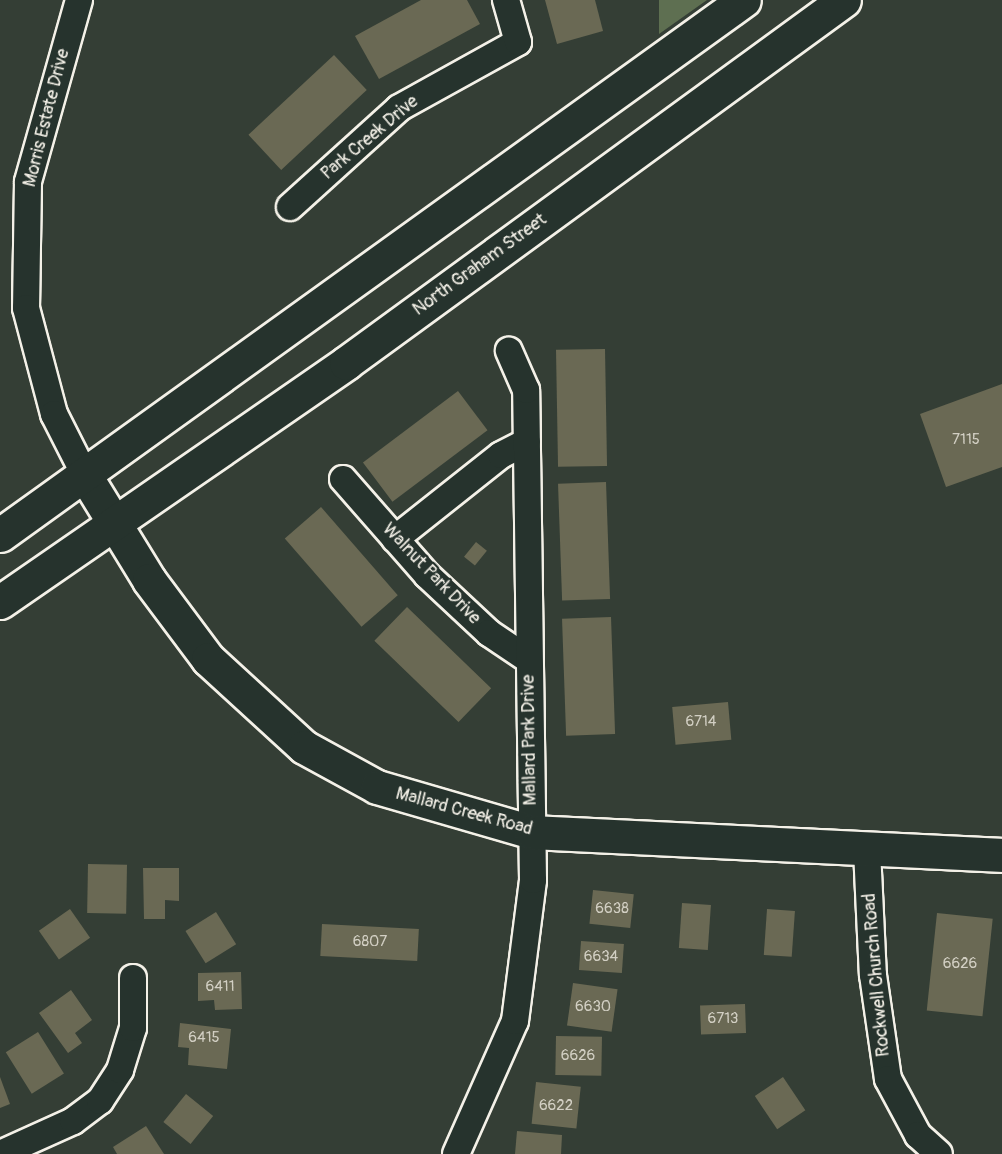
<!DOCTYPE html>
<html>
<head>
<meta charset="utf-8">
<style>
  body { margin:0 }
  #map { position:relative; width:1002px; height:1154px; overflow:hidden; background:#343e35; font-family:Pangolin,sans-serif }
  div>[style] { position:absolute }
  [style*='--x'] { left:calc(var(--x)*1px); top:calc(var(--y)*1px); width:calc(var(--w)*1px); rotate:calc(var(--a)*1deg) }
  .green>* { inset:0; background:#5e6f51 }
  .building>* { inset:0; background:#6a6954; transform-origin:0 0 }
  .roads { filter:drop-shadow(2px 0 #f4f1e8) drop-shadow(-2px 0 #f4f1e8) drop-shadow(0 2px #f4f1e8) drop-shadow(0 -2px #f4f1e8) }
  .minor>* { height:26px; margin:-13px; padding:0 13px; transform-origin:13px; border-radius:13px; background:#26332d }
  .secondary>* { height:33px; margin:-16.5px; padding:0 16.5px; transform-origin:16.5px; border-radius:16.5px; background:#26332d }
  span { translate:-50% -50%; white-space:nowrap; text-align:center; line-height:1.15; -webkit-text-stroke:4.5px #26332d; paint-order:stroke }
  .number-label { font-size:15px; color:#d2cfc3 }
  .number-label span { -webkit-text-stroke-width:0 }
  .street-label { font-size:18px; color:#f4f1e8 }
</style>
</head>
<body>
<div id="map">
  <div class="green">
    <i style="clip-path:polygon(659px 0,707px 0,659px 34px)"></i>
  </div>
  <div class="building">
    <i style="clip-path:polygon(421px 0,467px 0,480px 24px,379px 79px,355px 36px)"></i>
    <i style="clip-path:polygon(545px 0,595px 0,603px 31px,557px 44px)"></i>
    <i style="left:334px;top:55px;width:48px;height:117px;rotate:47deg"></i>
    <i style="left:605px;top:349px;width:117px;height:49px;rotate:89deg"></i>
    <i style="clip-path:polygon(1002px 384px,1002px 467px,946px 487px,920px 414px)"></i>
    <i style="left:458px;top:391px;width:49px;height:119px;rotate:53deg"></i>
    <i style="left:606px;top:482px;width:117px;height:48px;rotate:88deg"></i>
    <i style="left:321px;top:507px;width:117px;height:48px;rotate:49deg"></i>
    <i style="left:476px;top:542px;width:14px;height:19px;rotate:39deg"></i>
    <i style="left:407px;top:607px;width:117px;height:47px;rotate:44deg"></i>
    <i style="left:611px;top:617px;width:117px;height:49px;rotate:88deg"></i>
    <i style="left:728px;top:702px;width:38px;height:56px;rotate:85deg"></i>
    <i style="left:88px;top:864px;width:39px;height:49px;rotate:1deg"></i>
    <i style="clip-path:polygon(143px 868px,179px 868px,179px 901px,165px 900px,165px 919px,144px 919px)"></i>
    <i style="left:593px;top:890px;width:41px;height:34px;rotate:6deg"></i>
    <i style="left:682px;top:903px;width:29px;height:45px;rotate:4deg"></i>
    <i style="left:70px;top:909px;width:35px;height:38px;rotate:55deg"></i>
    <i style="left:767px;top:909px;width:28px;height:46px;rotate:4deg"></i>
    <i style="left:216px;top:912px;width:38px;height:36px;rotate:58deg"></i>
    <i style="left:937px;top:913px;width:56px;height:98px;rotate:6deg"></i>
    <i style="left:322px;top:924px;width:97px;height:32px;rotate:3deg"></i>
    <i style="left:581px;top:941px;width:43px;height:29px;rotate:4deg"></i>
    <i style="clip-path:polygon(241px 972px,242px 1009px,215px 1010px,214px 1000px,198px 1001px,198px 973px)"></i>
    <i style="left:573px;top:983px;width:45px;height:43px;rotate:8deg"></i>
    <i style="clip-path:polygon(71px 990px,92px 1020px,75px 1033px,82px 1043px,68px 1053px,39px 1013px)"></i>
    <i style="left:745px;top:1004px;width:29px;height:45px;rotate:88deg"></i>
    <i style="clip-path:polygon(180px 1023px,231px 1029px,227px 1069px,188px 1065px,189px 1048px,178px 1047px)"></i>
    <i style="left:38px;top:1032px;width:49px;height:38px;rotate:58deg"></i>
    <i style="left:556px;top:1036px;width:46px;height:39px;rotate:1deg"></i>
    <i style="clip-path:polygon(0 1077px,10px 1104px,0 1108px)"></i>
    <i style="left:783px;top:1077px;width:40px;height:34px;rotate:56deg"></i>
    <i style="left:536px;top:1082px;width:45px;height:42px;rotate:6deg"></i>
    <i style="left:186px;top:1094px;width:35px;height:36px;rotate:39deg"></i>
    <i style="clip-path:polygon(146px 1126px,164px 1154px,117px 1154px,113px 1147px)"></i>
    <i style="clip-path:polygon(517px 1131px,562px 1135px,561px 1154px,515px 1154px)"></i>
  </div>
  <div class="roads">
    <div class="minor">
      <i style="--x:79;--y:0;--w:189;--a:105.7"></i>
      <i style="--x:28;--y:182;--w:126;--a:90.9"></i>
      <i style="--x:26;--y:308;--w:110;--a:75.2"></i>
      <i style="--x:54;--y:414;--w:71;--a:63.1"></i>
      <i style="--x:290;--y:207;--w:147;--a:-42.2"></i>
      <i style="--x:399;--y:108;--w:136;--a:-29"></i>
      <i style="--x:518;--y:42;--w:44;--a:-105.9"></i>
      <i style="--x:343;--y:479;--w:128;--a:48.8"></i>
      <i style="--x:427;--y:575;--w:85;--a:43.1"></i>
      <i style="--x:489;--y:633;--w:48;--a:34"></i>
      <i style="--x:395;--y:539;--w:135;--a:-38.4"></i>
      <i style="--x:501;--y:455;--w:29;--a:-27"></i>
      <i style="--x:867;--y:850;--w:125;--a:87.3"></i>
      <i style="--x:873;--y:975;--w:105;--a:81.8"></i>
      <i style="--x:888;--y:1079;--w:64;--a:61.8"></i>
      <i style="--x:918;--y:1135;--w:28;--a:42"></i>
      <i style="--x:0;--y:1154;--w:80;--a:-24.3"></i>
      <i style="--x:73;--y:1121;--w:34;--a:-37"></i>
      <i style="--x:100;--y:1101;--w:37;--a:-57"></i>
      <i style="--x:120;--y:1070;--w:44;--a:-72.8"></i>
      <i style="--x:133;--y:1028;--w:50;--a:-90"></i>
      <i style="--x:456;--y:1154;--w:145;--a:-66.1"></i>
      <i style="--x:515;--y:1021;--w:142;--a:-82.7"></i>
      <i style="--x:533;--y:880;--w:490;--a:-90.8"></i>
      <i style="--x:526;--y:390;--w:43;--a:-113.6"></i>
    </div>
    <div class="secondary">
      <i style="--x:86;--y:477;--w:121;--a:58.5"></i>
      <i style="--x:149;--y:580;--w:99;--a:53.2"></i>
      <i style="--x:208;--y:659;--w:130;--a:42.5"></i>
      <i style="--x:304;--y:747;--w:83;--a:28.7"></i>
      <i style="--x:377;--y:787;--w:161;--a:16.2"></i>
      <i style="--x:532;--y:832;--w:471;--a:2.8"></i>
      <i style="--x:0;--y:535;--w:916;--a:-35.72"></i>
      <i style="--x:0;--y:602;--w:421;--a:-34.6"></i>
      <i style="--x:346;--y:363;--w:616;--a:-36.09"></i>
    </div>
  </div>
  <div class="number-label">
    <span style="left:966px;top:440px">7115</span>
    <span style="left:701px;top:722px">6714</span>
    <span style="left:612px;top:909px">6638</span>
    <span style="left:370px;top:942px">6807</span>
    <span style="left:601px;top:957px">6634</span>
    <span style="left:960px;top:964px">6626</span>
    <span style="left:220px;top:987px">6411</span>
    <span style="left:593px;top:1007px">6630</span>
    <span style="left:723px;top:1019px">6713</span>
    <span style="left:204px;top:1038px">6415</span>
    <span style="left:578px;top:1056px">6626</span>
    <span style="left:556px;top:1106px">6622</span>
  </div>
  <div class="street-label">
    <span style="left:47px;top:118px;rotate:-76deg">Morris Estate Drive</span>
    <span style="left:370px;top:138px;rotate:-40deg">Park Creek Drive</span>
    <span style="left:480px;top:265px;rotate:-36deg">North Graham Street</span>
    <span style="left:431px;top:574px;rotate:46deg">Walnut Park Drive</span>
    <span style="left:530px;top:740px;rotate:-91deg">Mallard Park Drive</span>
    <span style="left:464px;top:812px;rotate:15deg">Mallard Creek Road</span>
    <span style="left:877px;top:975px;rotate:-95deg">Rockwell Church Road</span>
  </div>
</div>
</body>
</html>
